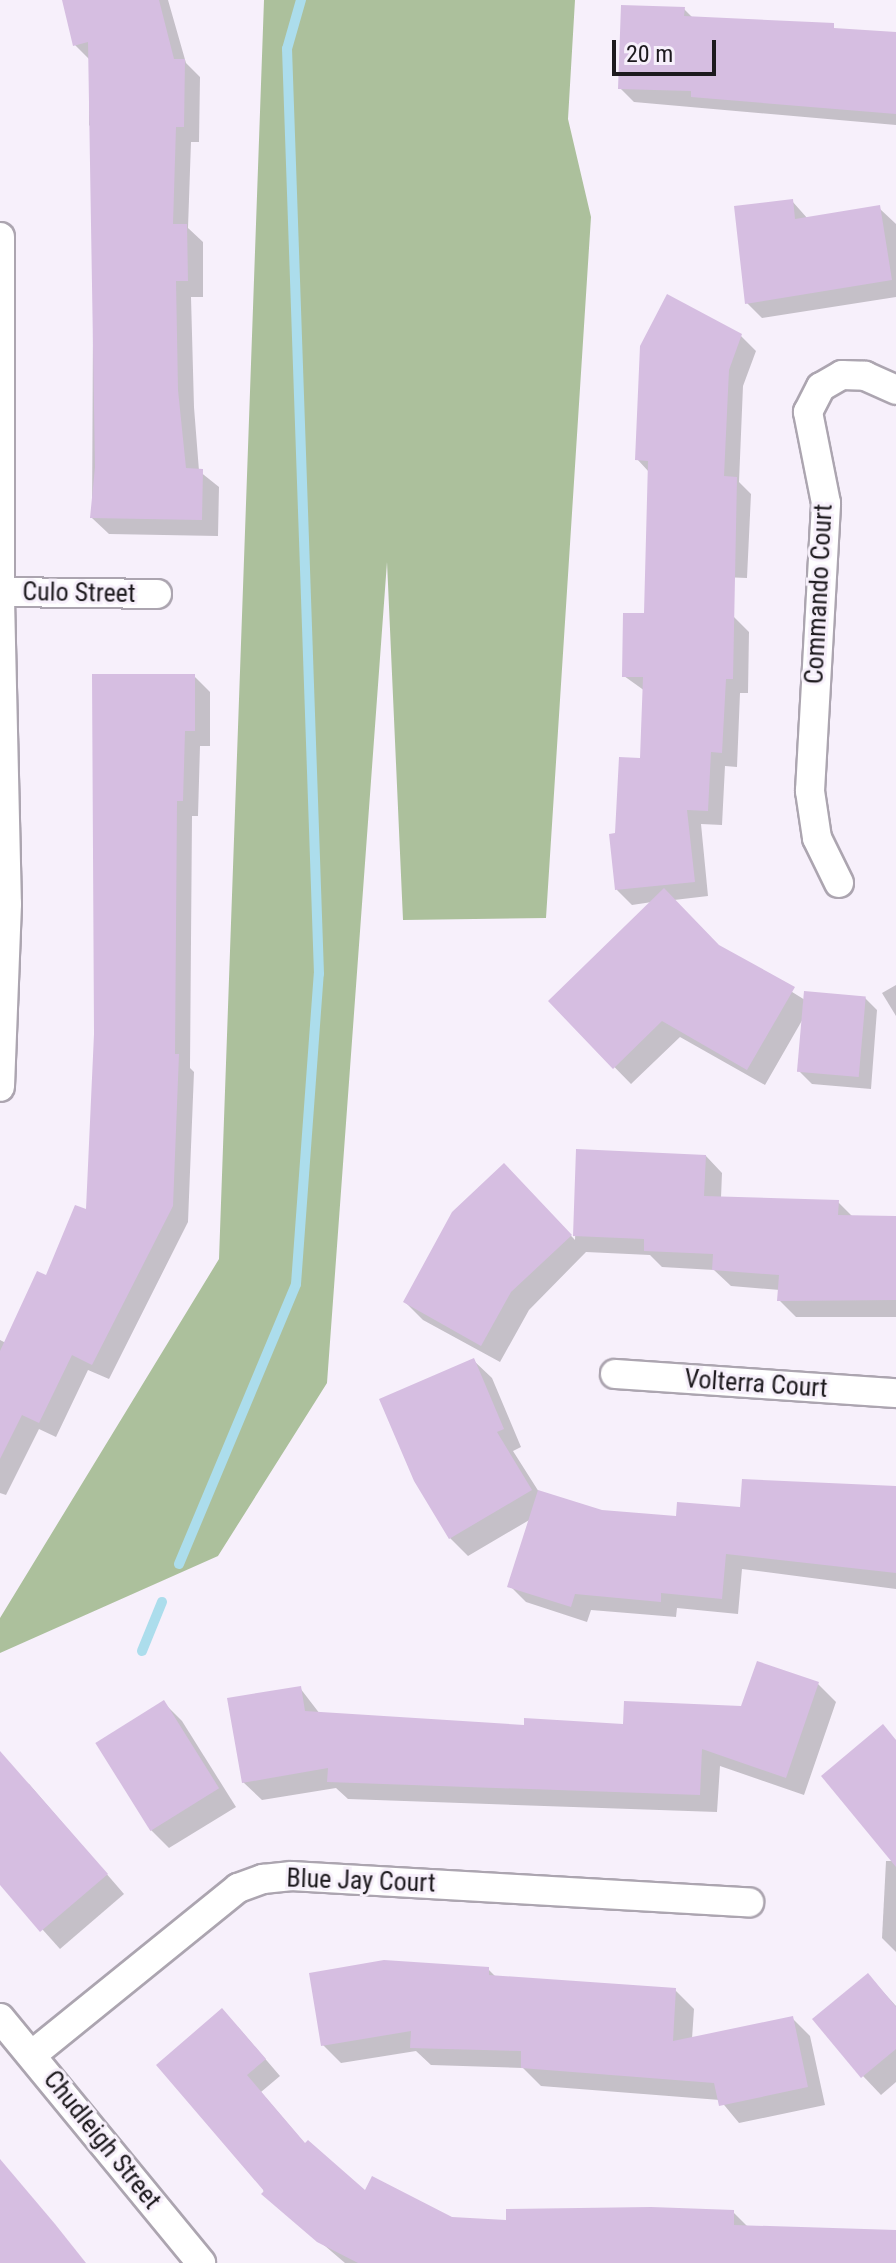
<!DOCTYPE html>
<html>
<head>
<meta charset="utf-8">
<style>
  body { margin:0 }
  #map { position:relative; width:896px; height:2263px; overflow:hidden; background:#f7f0fb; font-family:"Roboto Condensed",sans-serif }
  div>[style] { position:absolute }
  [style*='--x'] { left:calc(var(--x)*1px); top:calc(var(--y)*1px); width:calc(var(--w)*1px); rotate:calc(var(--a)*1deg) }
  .forest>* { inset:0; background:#acc09c }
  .shadow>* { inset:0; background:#0003 }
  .stream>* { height:10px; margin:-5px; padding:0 5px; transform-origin:5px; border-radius:5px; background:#acddec }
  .building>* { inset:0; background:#d6bee1; transform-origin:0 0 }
  .roads { filter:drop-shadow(2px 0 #aca5b0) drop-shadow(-2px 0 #aca5b0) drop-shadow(0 2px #aca5b0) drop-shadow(0 -2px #aca5b0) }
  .street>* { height:28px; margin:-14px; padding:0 14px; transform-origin:14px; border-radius:14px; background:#fff }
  span { translate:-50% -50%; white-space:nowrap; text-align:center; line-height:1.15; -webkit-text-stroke:6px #f7f0fb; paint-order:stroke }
  .street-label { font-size:26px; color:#1d1a1e }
  .scale { position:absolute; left:612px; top:40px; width:104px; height:36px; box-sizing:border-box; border:4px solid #1d1a1e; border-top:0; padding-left:10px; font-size:24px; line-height:28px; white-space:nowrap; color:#1d1a1e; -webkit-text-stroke:6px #f7f0fb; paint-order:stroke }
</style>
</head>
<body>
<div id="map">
  <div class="forest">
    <i style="clip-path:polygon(264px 0,575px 0,568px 119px,591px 217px,546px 918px,403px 920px,387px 562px,327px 1383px,218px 1556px,0 1653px,0 1618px,219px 1259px)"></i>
  </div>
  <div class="shadow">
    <i style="clip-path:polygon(63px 0,168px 0,186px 63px,200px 77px,199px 142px,191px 142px,188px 228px,203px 242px,203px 297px,191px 297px,194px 407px,199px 471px,219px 487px,218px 536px,109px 534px,92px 518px,94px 130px,89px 125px,90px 60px,75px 45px)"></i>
    <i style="clip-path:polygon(684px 9px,693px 18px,896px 34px,896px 125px,634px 102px,620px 88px)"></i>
    <i style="clip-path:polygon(792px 201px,808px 219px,879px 208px,896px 224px,896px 297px,762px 318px,747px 303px)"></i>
    <i style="clip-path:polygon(741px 336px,756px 351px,743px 386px,739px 482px,751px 494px,747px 578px,722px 577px,734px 617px,749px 632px,748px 693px,740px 693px,737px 767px,725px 766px,722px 825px,701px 824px,708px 896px,674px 900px,720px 947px,805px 1000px,865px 998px,877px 1010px,871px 1089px,812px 1084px,800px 1072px,804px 1017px,765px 1085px,680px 1037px,631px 1084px,550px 1001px,652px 902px,632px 905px,617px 890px,616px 835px,642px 760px,645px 691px,624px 676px,646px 615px,649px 472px,637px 459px)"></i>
    <i style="clip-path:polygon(194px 676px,210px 692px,210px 746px,200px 746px,198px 816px,192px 816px,190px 1068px,194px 1072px,188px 1222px,109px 1379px,88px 1370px,56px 1437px,39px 1429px,6px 1495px,0 1493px,0 1340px,6px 1343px,88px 1212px)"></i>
    <i style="clip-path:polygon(896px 985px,896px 1016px,882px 993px)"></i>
    <i style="clip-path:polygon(578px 1151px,706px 1156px,722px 1173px,721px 1198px,838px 1202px,853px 1217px,896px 1217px,896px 1317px,796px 1317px,779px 1300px,780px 1290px,731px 1286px,714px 1270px,662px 1267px,650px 1255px,586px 1252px,529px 1310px,500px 1362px,423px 1320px,405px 1302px,522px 1184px,575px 1240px)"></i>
    <i style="clip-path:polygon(473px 1360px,492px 1378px,521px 1447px,513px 1451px,539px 1492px,602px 1512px,678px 1519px,896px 1487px,896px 1589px,742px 1569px,738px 1614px,677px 1608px,676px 1617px,591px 1610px,587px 1622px,526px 1602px,510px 1586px,531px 1519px,468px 1556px,450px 1538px)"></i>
    <i style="clip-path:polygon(818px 1684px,836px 1702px,804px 1795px,720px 1766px,717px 1812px,348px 1799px,336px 1788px,262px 1800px,243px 1782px,300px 1688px,320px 1714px,526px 1727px,625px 1726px,743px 1708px)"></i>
    <i style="clip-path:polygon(164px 1703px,182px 1721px,236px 1807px,169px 1848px,151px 1830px)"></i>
    <i style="clip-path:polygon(0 1775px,29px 1784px,124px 1894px,60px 1949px,0 1882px)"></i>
    <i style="clip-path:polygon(886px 1861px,896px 1861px,896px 1952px,882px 1938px)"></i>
    <i style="clip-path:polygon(488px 1969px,497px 1978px,675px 1990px,694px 2009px,692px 2039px,792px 2018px,810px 2036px,825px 2105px,739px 2123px,720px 2100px,541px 2086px,523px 2068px,431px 2065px,416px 2051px,341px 2063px,323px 2045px)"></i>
    <i style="clip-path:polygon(868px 1975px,896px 2006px,896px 2082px,881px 2095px,863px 2076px)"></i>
    <i style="clip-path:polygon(238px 2027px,280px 2076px,261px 2092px,306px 2145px,366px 2193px,452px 2219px,508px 2222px,733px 2212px,749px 2228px,896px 2232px,896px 2263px,345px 2263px,264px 2194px)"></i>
  </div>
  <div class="stream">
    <i style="--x:179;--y:1564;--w:303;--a:-67.3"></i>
    <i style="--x:296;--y:1284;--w:311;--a:-85.8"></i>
    <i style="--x:319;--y:974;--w:926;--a:-91.98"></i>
    <i style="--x:287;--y:49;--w:51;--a:-74.1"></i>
    <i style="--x:142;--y:1651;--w:53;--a:-67.8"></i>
  </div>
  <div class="building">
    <i style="clip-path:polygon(62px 0,159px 0,174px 59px,185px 59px,184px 127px,176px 127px,173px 224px,187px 224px,188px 281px,176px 281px,178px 390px,186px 468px,203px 469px,202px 520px,90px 518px,95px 467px,88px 42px,73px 46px)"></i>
    <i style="clip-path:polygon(621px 5px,685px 7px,684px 16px,834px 23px,834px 28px,896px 32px,896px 114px,691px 97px,691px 91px,618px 89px)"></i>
    <i style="clip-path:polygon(793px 199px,795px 219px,880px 205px,892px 280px,745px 304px,734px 206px)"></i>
    <i style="clip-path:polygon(667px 294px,742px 334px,729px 370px,724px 476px,737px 477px,733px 679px,726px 679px,722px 753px,711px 752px,708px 811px,687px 810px,695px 882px,615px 890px,609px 834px,615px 833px,619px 757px,640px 758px,643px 677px,622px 677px,623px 613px,644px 613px,648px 461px,635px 460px,640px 346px)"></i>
    <i style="clip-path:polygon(92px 674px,195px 674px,195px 731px,185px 731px,183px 801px,177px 801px,175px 1054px,179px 1054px,173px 1206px,92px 1365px,72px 1355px,39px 1423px,22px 1415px,0 1459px,0 1351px,37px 1271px,46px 1275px,75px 1205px,86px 1209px,94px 1034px)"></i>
    <i style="clip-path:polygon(664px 888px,719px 945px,795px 987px,747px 1070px,662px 1021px,613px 1069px,548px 1001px)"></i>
    <i style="left:804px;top:991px;width:62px;height:81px;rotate:5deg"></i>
    <i style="clip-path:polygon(576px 1149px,706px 1155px,704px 1196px,839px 1200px,838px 1215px,896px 1216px,896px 1300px,777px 1301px,779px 1275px,712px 1270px,713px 1254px,644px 1251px,644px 1239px,573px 1236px)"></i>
    <i style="clip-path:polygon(504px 1163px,572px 1235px,511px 1292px,481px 1346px,403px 1302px,452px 1212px)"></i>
    <i style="clip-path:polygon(474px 1358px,504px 1429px,497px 1432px,532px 1490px,449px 1539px,414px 1481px,379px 1399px)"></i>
    <i style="clip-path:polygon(742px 1479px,896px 1486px,896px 1573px,726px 1554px,722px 1599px,661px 1593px,661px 1602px,575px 1594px,571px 1607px,507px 1587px,538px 1490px,602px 1510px,676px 1516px,677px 1502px,740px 1507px)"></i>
    <i style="clip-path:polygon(757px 1661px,819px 1682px,786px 1778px,702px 1749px,700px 1795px,327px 1782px,328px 1768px,242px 1783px,227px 1698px,301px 1686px,305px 1711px,524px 1725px,524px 1718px,623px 1724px,624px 1701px,741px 1706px)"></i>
    <i style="left:164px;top:1700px;width:104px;height:81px;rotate:58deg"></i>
    <i style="clip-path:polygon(883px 1724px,896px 1740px,896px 1867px,821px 1776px)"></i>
    <i style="clip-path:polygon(0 1751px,108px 1874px,40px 1932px,0 1885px)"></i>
    <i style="clip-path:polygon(384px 1960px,489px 1967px,489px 1975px,676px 1988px,673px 2041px,793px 2016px,808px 2087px,719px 2106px,714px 2083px,521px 2068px,521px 2051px,410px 2048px,411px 2031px,321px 2046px,309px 1973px)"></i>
    <i style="clip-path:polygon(868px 1973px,896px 2007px,896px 2049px,861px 2078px,812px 2019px)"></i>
    <i style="clip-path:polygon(222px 2008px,266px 2059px,247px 2075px,305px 2143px,308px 2140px,365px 2190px,372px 2176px,452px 2217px,506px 2220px,506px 2209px,651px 2207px,734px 2210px,734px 2225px,896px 2230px,896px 2263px,358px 2263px,317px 2242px,261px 2194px,264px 2191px,156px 2065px)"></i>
    <i style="clip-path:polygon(0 2159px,55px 2224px,86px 2263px,0 2263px)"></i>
  </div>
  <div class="roads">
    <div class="street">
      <i style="--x:0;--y:237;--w:344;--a:90"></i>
      <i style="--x:0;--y:592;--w:157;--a:0.7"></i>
      <i style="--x:0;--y:599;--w:305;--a:88.7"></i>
      <i style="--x:7;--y:904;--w:183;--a:92.2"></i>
      <i style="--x:839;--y:883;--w:50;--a:-116.1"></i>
      <i style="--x:817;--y:838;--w:48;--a:-98.5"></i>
      <i style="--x:810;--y:791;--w:288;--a:-86.8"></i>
      <i style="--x:826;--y:503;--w:93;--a:-101.2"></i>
      <i style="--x:808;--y:412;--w:28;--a:-63"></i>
      <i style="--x:821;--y:387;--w:24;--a:-30"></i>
      <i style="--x:842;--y:375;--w:23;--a:2"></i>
      <i style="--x:865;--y:376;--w:34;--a:24"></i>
      <i style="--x:615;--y:1374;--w:282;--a:3.9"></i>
      <i style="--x:0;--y:2018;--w:317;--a:50.6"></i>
      <i style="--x:33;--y:2054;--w:264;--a:-39"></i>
      <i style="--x:238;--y:1888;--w:27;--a:-20"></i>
      <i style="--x:263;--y:1879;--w:29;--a:-6"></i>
      <i style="--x:292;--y:1876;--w:458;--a:3.3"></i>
    </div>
  </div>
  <div class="street-label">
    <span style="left:79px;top:593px;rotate:1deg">Culo Street</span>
    <span style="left:819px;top:594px;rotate:-87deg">Commando Court</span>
    <span style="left:756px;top:1384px;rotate:4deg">Volterra Court</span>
    <span style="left:361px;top:1881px;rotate:2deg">Blue Jay Court</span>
    <span style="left:102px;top:2140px;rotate:51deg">Chudleigh Street</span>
  </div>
  <div class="scale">20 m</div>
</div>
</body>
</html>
